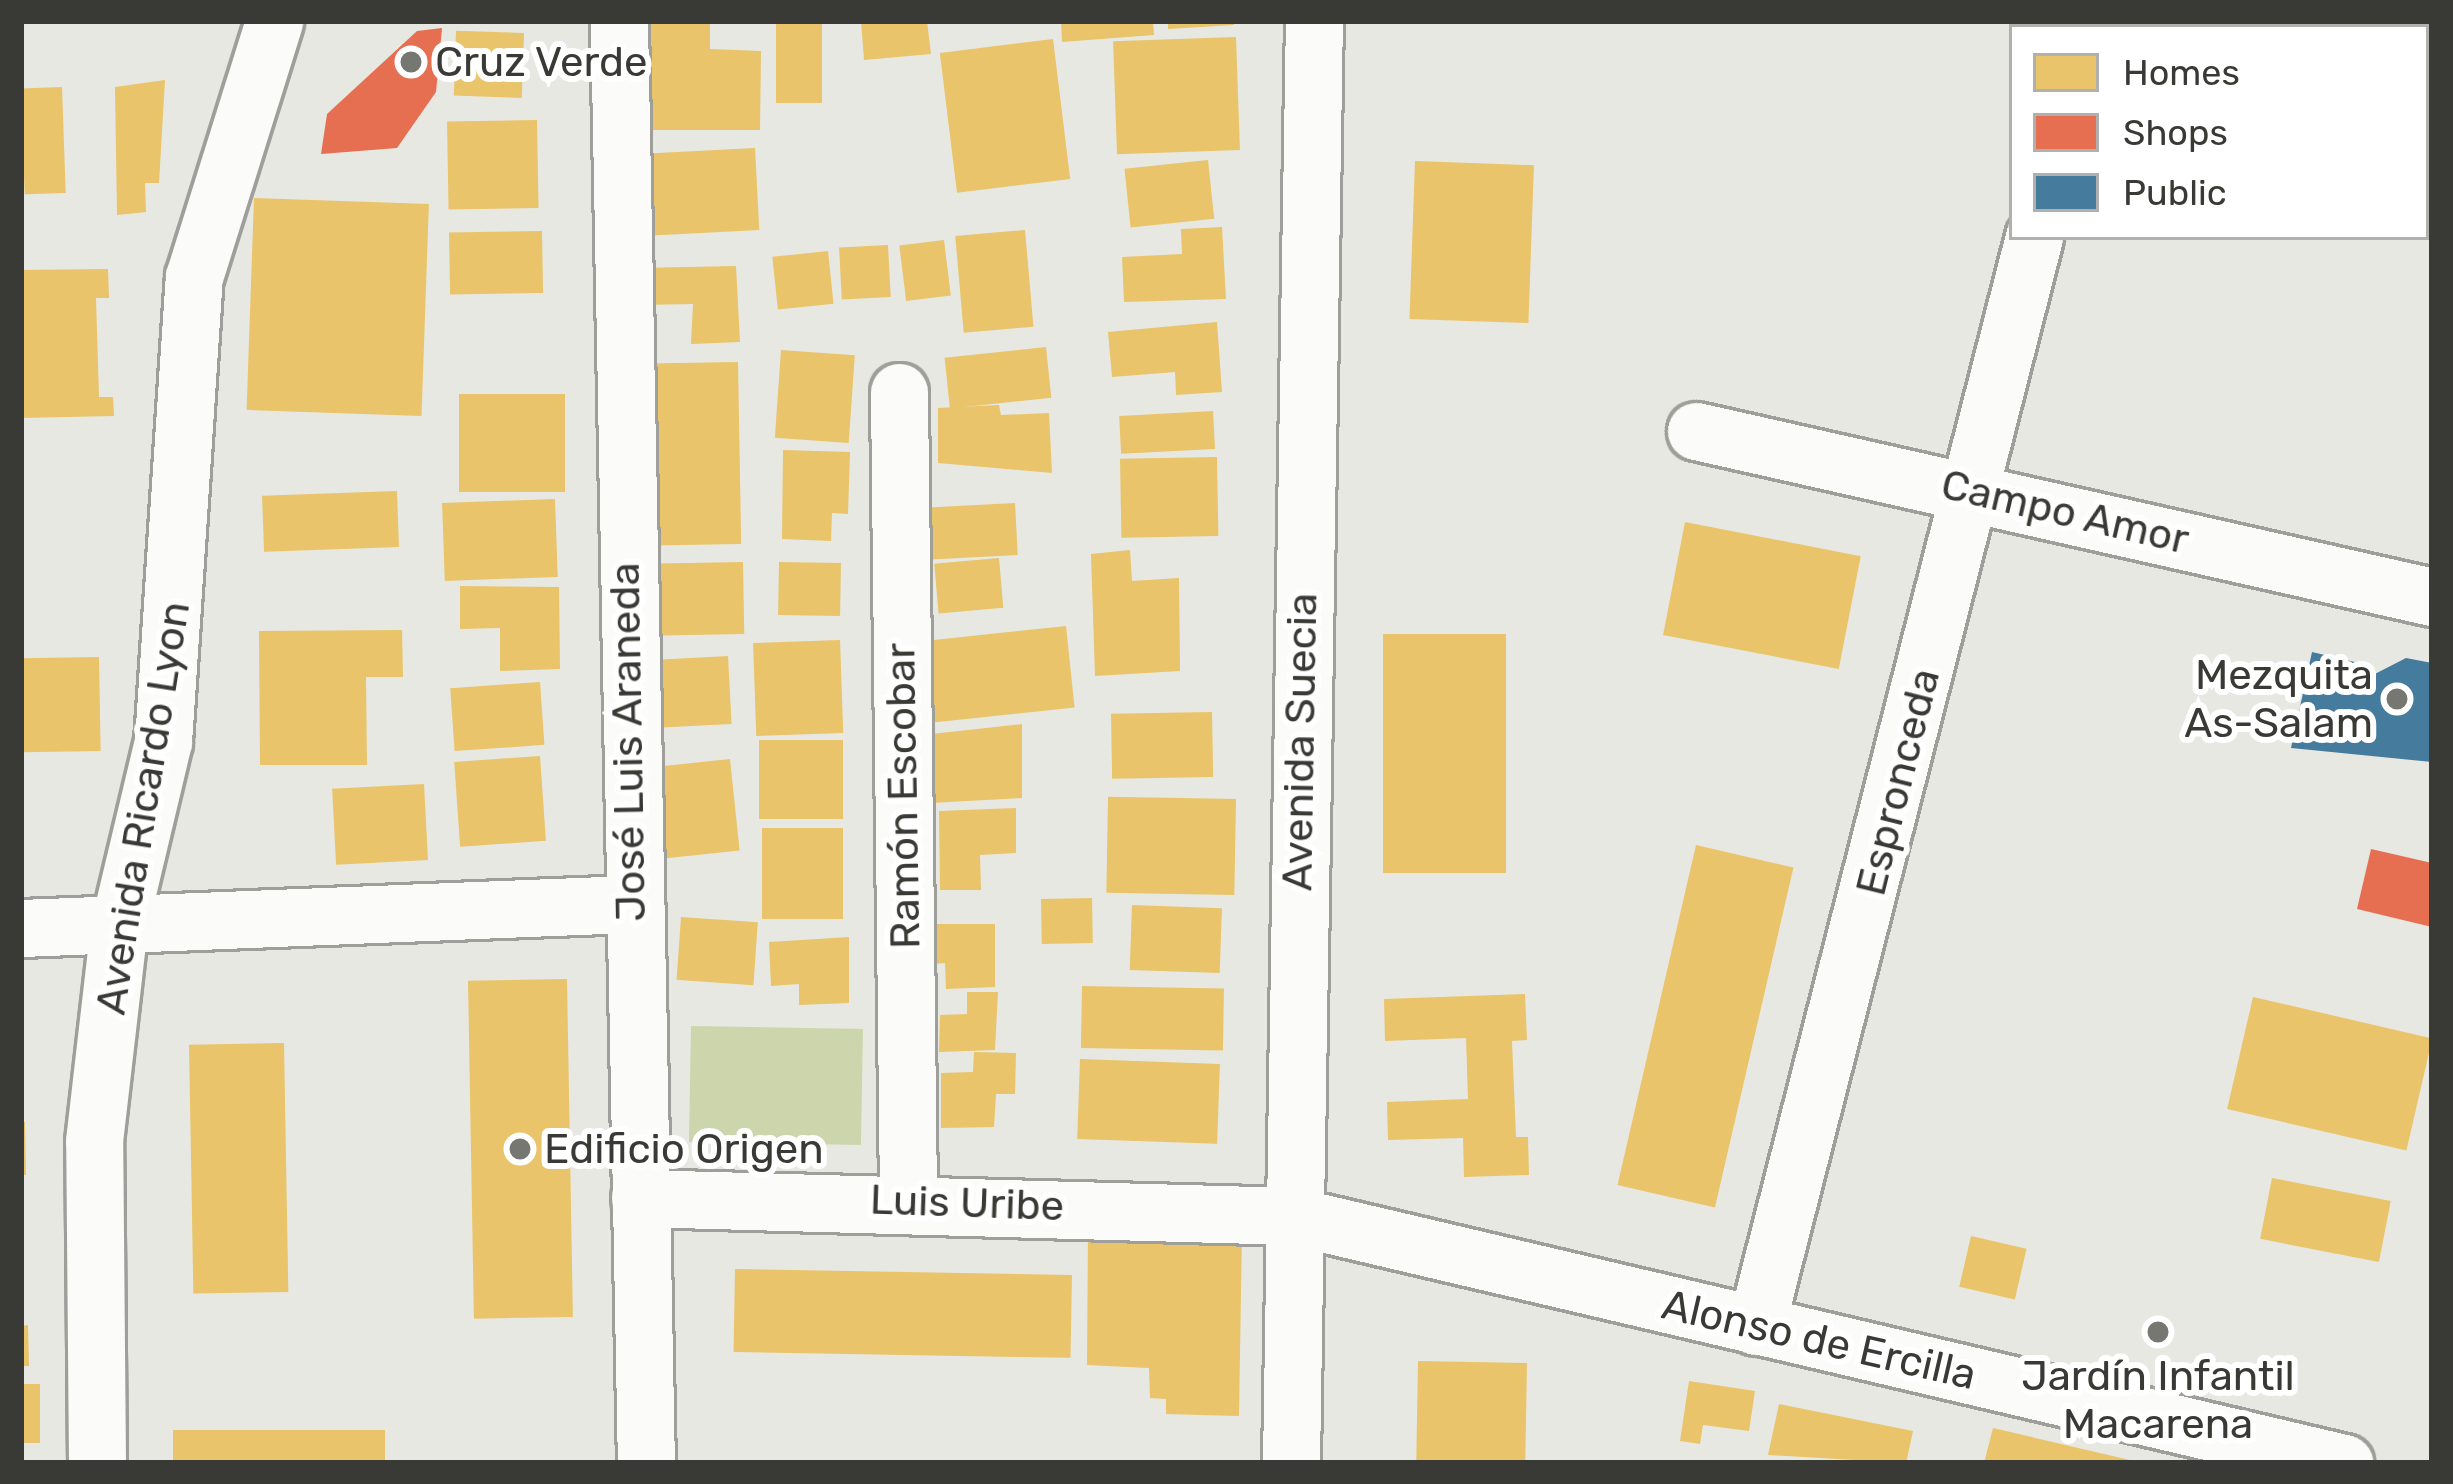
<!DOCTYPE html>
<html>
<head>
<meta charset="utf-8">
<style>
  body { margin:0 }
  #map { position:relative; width:2453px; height:1484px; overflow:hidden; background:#e7e8e1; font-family:Rubik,sans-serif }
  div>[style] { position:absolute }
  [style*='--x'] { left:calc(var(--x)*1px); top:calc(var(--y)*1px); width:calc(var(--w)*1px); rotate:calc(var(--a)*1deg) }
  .green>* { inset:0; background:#ccd5ab; transform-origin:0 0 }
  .homes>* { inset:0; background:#e9c46a; transform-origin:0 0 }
  .shops>* { inset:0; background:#e76f51 }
  .public>* { inset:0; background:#457b9d }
  .roads { filter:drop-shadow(3px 0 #9e9f9a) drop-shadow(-3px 0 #9e9f9a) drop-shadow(0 3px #9e9f9a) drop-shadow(0 -3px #9e9f9a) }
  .minor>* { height:57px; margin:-28.5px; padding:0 28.5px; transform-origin:28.5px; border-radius:28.5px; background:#fbfcfa }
  .dots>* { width:33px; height:33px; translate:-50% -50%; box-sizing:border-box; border:6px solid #fff; border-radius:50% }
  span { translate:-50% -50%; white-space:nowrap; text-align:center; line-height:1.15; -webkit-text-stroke:12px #fff; paint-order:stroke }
  .poi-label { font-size:42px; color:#393a35 }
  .left { translate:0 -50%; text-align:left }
  .right { translate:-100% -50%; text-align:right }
  .street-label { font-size:42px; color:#393a35 }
  .frame { position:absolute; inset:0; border:24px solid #393a35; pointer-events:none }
  .legend { position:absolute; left:2009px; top:24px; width:420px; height:216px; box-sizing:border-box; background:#fff; border:3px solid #b0b0ae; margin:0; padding:15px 21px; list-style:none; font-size:36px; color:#393a35 }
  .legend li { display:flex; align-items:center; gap:24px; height:60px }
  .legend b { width:60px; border:3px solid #b0b0ae }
</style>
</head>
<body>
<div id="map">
  <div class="green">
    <i style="left:691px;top:1026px;width:172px;height:116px;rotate:1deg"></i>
  </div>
  <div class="homes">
    <i style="clip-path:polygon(645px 21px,710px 21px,710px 49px,761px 51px,760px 130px,646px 130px)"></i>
    <i style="left:776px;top:21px;width:46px;height:82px"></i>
    <i style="clip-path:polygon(861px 21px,927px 21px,931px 54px,864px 60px)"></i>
    <i style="clip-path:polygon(1061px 21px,1153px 21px,1154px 35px,1062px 42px)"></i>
    <i style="clip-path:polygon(1168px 21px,1234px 21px,1234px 25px,1168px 29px)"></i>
    <i style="left:524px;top:33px;width:65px;height:68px;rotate:92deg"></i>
    <i style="left:1236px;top:37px;width:113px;height:123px;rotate:88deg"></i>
    <i style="left:1053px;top:39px;width:141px;height:114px;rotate:83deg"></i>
    <i style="clip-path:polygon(165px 80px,159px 183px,145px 183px,146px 212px,117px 215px,115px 87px)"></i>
    <i style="left:62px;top:87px;width:106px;height:41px;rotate:88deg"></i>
    <i style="left:537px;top:120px;width:88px;height:90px;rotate:89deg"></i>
    <i style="left:755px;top:148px;width:82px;height:112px;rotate:87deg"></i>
    <i style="left:1208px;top:160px;width:59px;height:84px;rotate:84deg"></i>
    <i style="left:1415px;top:161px;width:119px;height:158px;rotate:2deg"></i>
    <i style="left:254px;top:198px;width:175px;height:212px;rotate:2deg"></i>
    <i style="clip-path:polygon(1222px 227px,1226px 299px,1124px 302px,1122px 257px,1182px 254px,1181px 229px)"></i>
    <i style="left:1025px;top:230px;width:97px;height:70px;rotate:85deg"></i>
    <i style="left:542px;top:231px;width:62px;height:93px;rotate:89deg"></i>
    <i style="left:944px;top:240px;width:56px;height:45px;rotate:83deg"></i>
    <i style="left:888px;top:245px;width:52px;height:49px;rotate:87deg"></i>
    <i style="left:828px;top:251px;width:53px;height:56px;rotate:84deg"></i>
    <i style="clip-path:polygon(736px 266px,740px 342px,691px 344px,693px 304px,641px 305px,638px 268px)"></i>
    <i style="clip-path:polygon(108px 269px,109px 298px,96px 298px,99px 397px,113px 397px,114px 416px,21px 418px,21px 270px)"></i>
    <i style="clip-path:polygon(1217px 322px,1222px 392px,1176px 395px,1175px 372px,1112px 377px,1108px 332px)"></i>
    <i style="left:1046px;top:347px;width:51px;height:102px;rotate:84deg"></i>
    <i style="left:781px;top:350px;width:74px;height:88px;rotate:4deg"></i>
    <i style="left:738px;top:362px;width:182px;height:90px;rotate:89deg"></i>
    <i style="left:459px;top:394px;width:106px;height:98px"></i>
    <i style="clip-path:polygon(999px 405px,1001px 415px,1049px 413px,1052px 473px,938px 463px,938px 408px)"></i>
    <i style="left:1213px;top:411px;width:38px;height:94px;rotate:87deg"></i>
    <i style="clip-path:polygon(783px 450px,850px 452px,848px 514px,832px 513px,831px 541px,782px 539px)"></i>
    <i style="left:1217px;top:457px;width:79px;height:97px;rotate:89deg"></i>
    <i style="left:397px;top:491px;width:56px;height:135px;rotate:88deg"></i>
    <i style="left:555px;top:499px;width:78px;height:113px;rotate:88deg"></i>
    <i style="left:1015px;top:503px;width:52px;height:87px;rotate:87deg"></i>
    <i style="left:1685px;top:522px;width:179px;height:115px;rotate:11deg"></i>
    <i style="clip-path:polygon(1130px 550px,1132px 581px,1179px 578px,1180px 671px,1095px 676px,1091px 554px)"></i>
    <i style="left:999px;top:558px;width:50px;height:65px;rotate:85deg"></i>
    <i style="left:743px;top:562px;width:72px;height:96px;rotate:89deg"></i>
    <i style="left:779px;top:562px;width:62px;height:53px;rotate:1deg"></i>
    <i style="clip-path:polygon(460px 586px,559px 587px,560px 669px,500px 671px,500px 628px,460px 629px)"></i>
    <i style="left:1066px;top:626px;width:82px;height:145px;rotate:84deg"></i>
    <i style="clip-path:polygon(402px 630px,403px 677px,366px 677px,367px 765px,260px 765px,259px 631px)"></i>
    <i style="left:1383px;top:634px;width:123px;height:239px"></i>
    <i style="left:840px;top:640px;width:93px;height:87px;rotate:88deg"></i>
    <i style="left:728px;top:656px;width:68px;height:80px;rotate:87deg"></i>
    <i style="left:99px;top:657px;width:94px;height:78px;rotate:89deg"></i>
    <i style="left:540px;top:682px;width:63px;height:90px;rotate:86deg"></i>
    <i style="left:1212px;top:712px;width:65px;height:101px;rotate:89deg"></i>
    <i style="clip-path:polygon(1022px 724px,1022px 798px,931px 803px,931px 734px)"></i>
    <i style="left:843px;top:740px;width:79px;height:84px;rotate:90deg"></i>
    <i style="left:540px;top:756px;width:85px;height:86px;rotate:86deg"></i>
    <i style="left:730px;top:759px;width:92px;height:81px;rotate:84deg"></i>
    <i style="left:424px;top:784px;width:76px;height:92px;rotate:87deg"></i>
    <i style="left:1236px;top:799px;width:96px;height:128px;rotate:91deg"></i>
    <i style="clip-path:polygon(1016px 808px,1016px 853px,980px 855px,981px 890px,940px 890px,939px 811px)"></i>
    <i style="left:762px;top:828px;width:81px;height:91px"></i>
    <i style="left:1696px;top:845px;width:100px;height:349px;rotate:13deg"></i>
    <i style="left:1092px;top:898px;width:45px;height:51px;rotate:89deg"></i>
    <i style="left:1132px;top:905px;width:90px;height:65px;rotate:2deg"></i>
    <i style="left:681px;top:917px;width:77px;height:63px;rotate:4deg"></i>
    <i style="clip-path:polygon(936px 924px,995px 924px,995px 987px,946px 989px,945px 963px,933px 964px)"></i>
    <i style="clip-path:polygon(849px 937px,849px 1003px,799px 1005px,799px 984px,771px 986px,769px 942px)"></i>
    <i style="left:567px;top:979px;width:338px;height:99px;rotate:89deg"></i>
    <i style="left:1082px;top:986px;width:142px;height:62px;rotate:1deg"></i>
    <i style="clip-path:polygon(967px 992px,998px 992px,995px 1050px,939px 1052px,940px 1015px,967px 1014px)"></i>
    <i style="clip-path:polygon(1525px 994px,1527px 1040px,1512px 1041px,1516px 1137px,1528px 1137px,1529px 1175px,1464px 1177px,1463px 1138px,1388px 1140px,1387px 1102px,1468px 1099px,1466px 1038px,1385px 1041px,1384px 999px)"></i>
    <i style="left:2253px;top:997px;width:184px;height:115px;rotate:13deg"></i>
    <i style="left:284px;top:1043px;width:249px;height:95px;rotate:89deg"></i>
    <i style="clip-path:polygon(974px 1052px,1016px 1053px,1015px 1094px,996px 1094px,994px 1127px,941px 1128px,941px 1073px,973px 1072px)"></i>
    <i style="left:1080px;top:1059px;width:140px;height:80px;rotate:2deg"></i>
    <i style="clip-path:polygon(21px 1122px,25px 1122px,26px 1175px,21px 1175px)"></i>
    <i style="left:2272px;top:1178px;width:121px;height:62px;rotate:11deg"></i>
    <i style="clip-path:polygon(1088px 1228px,1242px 1232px,1239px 1416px,1166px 1414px,1166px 1399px,1150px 1398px,1149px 1368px,1087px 1365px)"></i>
    <i style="left:1971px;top:1236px;width:57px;height:52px;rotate:13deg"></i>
    <i style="left:735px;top:1269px;width:337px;height:83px;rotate:1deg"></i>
    <i style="clip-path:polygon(28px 1325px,29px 1366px,21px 1366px,21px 1326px)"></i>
    <i style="left:1418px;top:1361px;width:109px;height:102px;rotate:1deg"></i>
    <i style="clip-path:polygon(1689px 1381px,1755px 1391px,1749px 1431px,1703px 1425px,1700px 1444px,1680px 1441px)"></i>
    <i style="left:21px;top:1384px;width:19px;height:59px"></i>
    <i style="clip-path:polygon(1779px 1404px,1913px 1431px,1906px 1463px,1768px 1455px)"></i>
    <i style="clip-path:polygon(1993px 1428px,2134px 1461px,2133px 1463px,1984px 1463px)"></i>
    <i style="left:385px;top:1430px;width:33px;height:212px;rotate:90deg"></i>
  </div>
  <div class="shops">
    <i style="clip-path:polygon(442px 28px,436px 92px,397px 148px,321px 154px,327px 114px,417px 31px)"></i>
    <i style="clip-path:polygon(2371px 849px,2432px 863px,2432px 927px,2357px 909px)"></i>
  </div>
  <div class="public">
    <i style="clip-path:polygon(2312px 652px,2363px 664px,2369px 677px,2406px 658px,2432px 663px,2432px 762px,2291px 748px)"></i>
  </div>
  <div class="roads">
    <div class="minor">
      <i style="--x:619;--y:21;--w:1442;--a:88.93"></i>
      <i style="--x:2092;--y:27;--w:6;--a:-72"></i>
      <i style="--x:899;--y:392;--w:809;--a:89.36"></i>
      <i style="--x:1696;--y:431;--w:754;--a:12.71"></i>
      <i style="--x:21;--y:928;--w:608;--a:-2.26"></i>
      <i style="--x:640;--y:1198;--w:653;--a:1.58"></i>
      <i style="--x:1293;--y:1216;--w:1080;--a:13.23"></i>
      <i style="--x:1756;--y:1326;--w:1124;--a:-75.68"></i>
      <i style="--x:97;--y:1463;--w:322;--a:-90.5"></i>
      <i style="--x:94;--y:1141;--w:216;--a:-83.4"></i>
      <i style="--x:119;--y:926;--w:190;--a:-76.6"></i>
      <i style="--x:163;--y:741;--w:465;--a:-86.2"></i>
      <i style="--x:194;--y:277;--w:268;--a:-72.6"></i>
      <i style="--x:1291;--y:1463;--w:1442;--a:-89.09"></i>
    </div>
  </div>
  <div class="dots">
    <i style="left:411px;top:62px;background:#767771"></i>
    <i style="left:2397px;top:699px;background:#767771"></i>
    <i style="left:520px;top:1149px;background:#767771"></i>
    <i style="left:2158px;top:1332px;background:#767771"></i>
  </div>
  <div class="poi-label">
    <span class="left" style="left:435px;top:62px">Cruz Verde</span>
    <span class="right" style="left:2373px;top:699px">Mezquita<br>As-Salam</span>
    <span class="left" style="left:544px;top:1149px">Edificio Origen</span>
    <span style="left:2158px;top:1400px">Jardín Infantil<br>Macarena</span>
  </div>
  <div class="street-label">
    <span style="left:2065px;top:512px;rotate:13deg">Campo Amor</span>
    <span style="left:628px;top:742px;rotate:-91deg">José Luis Araneda</span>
    <span style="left:1300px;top:742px;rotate:-89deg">Avenida Suecia</span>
    <span style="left:1898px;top:782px;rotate:-76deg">Espronceda</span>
    <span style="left:903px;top:796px;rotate:-91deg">Ramón Escobar</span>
    <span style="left:143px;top:808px;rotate:-81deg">Avenida Ricardo Lyon</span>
    <span style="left:967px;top:1203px;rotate:2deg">Luis Uribe</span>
    <span style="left:1819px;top:1340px;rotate:13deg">Alonso de Ercilla</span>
  </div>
  <div class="frame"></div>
  <ul class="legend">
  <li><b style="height:33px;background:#e9c46a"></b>Homes</li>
  <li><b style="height:33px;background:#e76f51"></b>Shops</li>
  <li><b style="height:33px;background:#457b9d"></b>Public</li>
  </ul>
</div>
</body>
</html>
